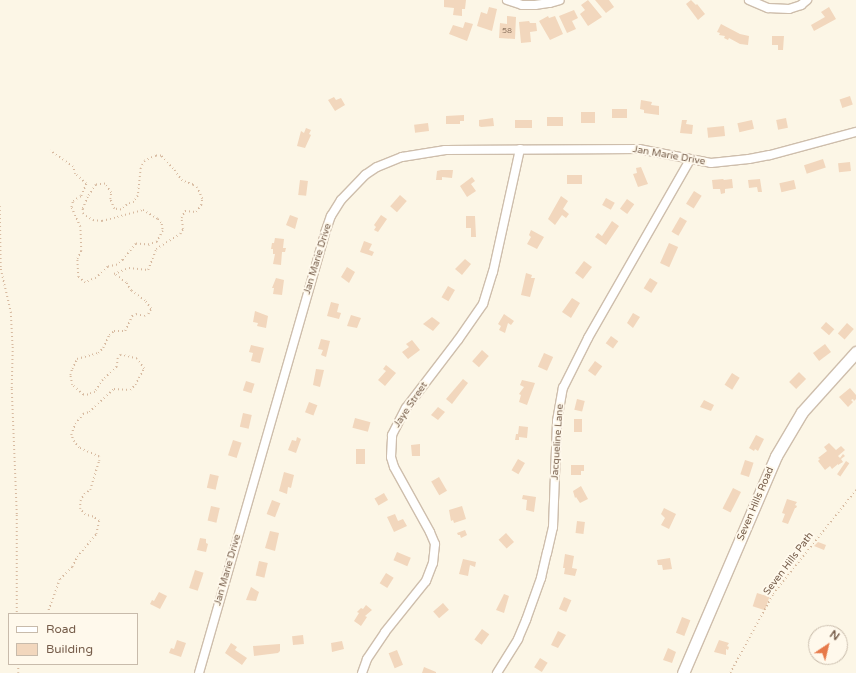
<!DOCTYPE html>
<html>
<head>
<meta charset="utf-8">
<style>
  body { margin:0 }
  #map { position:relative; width:856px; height:673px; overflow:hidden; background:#fcf6e6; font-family:"Varela Round",sans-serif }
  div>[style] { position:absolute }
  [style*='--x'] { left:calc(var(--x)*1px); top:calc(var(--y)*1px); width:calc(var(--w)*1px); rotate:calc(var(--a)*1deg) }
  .building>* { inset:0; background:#f2d7bd; transform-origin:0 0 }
  .path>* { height:1.5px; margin-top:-0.75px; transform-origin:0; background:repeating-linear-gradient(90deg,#d7baa0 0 1px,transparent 0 4px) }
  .roads { filter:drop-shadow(1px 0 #cebeac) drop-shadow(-1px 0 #cebeac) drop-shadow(0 1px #cebeac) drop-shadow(0 -1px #cebeac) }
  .street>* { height:8px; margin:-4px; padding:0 4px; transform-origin:4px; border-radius:4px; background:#fff }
  .secondary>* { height:11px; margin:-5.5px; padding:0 5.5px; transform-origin:5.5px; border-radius:5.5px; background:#fff }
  span { translate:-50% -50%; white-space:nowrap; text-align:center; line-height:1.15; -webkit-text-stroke:4px #fff9ec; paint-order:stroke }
  .number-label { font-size:8px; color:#957c67 }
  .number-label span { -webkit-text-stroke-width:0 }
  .street-label { font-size:10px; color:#765d4a }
  .legend { position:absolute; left:8px; top:613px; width:130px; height:52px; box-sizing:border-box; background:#fff9ec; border:1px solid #c8bbab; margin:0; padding:5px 7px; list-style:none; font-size:12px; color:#765d4a }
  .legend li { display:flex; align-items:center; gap:8px; height:20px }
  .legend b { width:20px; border:1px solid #c8bbab }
  .north { position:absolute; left:808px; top:625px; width:40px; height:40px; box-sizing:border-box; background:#fff9ec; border:1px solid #c8bbab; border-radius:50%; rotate:35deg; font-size:11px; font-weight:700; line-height:16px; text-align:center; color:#765d4a }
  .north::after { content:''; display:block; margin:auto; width:14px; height:18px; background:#e77a4a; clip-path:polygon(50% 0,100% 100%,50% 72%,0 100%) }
</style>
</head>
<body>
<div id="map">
  <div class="building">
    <i style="clip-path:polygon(444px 0,466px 0,465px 9px,462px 9px,462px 16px,453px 15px,454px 8px,444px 7px)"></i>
    <i style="clip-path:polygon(588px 0,602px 17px,588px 26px,580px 14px,585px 10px,581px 5px)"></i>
    <i style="clip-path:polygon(595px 0,609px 0,614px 7px,606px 13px)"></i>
    <i style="clip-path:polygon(691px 0,696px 5px,697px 4px,705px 14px,698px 20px,686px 4px)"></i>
    <i style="clip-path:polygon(489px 7px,497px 9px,492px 31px,477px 26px,481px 12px,487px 14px)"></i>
    <i style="clip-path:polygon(829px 7px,836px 19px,814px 31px,811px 25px,825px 17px,821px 12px)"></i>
    <i style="clip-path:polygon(574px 10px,578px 18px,572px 21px,576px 29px,567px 33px,559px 16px)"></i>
    <i style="clip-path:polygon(507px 16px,516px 17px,515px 39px,499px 38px,500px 23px,507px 24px)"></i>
    <i style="clip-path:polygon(548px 16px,549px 18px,555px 16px,563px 34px,550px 40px,539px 21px)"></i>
    <i style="clip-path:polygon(529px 21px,530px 23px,536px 23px,537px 31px,530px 32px,531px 42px,521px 43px,519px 22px)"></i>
    <i style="clip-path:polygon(465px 22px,473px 24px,467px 41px,449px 34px,453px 25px,463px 28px)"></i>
    <i style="clip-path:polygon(721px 24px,740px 34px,749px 36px,748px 45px,740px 44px,729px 38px,728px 40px,724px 38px,725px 36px,719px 35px,720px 33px,717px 32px)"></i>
    <i style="clip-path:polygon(772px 36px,784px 36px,783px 50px,778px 50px,778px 45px,772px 45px)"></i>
    <i style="left:850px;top:96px;width:9px;height:11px;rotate:72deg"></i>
    <i style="clip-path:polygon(334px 97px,336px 100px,341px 98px,345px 105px,335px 111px,328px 100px)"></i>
    <i style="clip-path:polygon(641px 100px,652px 102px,651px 105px,659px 106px,659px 115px,644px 113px,644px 110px,640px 109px)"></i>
    <i style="left:612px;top:109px;width:15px;height:9px"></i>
    <i style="left:581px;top:112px;width:14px;height:11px"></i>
    <i style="clip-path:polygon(464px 115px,464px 121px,460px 121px,460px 124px,446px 124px,446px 116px)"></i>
    <i style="left:547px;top:117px;width:16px;height:9px"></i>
    <i style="clip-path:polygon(493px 118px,494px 126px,481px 127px,479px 126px,479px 120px)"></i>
    <i style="left:786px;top:118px;width:10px;height:10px;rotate:79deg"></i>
    <i style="left:515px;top:120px;width:17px;height:8px"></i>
    <i style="clip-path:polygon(682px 120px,687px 120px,686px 124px,693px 125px,692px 134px,680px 133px)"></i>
    <i style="left:752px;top:120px;width:9px;height:15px;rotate:77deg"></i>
    <i style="left:428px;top:123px;width:8px;height:14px;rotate:83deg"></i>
    <i style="left:724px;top:126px;width:10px;height:17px;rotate:84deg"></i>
    <i style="clip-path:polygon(306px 128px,311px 130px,309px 134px,311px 135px,305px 148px,297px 146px,301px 131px,304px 133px)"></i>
    <i style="left:823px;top:159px;width:9px;height:20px;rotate:72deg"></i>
    <i style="left:850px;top:162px;width:9px;height:12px;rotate:84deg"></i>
    <i style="clip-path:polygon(641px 167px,648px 184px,638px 187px,633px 174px,637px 173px,636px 168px)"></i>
    <i style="clip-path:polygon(441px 170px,453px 170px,452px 178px,442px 177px,442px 180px,436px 180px,437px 171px)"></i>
    <i style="left:567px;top:175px;width:15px;height:9px"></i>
    <i style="clip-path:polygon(472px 177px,475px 181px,471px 184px,476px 191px,467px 197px,460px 186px)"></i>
    <i style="clip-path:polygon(723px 179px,724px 180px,732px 179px,733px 188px,725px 189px,725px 193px,721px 194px,720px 189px,713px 189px,712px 180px)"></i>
    <i style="clip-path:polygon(760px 179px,762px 192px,758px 192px,757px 187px,749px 188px,748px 180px)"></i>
    <i style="left:300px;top:180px;width:8px;height:15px;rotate:7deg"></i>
    <i style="left:794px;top:180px;width:9px;height:15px;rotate:77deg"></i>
    <i style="left:694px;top:191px;width:9px;height:15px;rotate:32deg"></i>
    <i style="left:400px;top:195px;width:9px;height:15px;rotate:41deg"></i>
    <i style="clip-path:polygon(561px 196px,568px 201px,563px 209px,569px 214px,566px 218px,562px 215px,555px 225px,548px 219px)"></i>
    <i style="left:606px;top:198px;width:10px;height:8px;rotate:29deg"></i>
    <i style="left:627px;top:199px;width:9px;height:12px;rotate:36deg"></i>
    <i style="clip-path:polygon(290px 215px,298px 218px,295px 229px,286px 225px)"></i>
    <i style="clip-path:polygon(381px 215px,387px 219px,378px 232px,374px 230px,376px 227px,374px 225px)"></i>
    <i style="clip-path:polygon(466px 216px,475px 216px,476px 237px,471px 237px,471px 228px,466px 228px)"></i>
    <i style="left:680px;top:217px;width:8px;height:17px;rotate:30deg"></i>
    <i style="clip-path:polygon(612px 221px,619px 226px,606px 245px,595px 237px,598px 233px,602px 236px)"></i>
    <i style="clip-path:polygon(531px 230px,544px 237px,537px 249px,527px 244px,531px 237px,529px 235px)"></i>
    <i style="clip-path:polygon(275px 238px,284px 239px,283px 248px,286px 248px,285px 252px,282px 252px,281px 265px,273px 264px,275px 254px,273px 254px,273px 249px,271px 249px,272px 243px,274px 243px)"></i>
    <i style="clip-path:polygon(364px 241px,372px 244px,369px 250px,374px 252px,372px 256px,360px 252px)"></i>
    <i style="left:669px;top:243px;width:10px;height:22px;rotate:24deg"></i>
    <i style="clip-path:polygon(465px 259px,471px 264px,462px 275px,455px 269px)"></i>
    <i style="left:584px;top:261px;width:10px;height:15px;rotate:37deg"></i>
    <i style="clip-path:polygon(347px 267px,355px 272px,349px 283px,341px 277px)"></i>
    <i style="clip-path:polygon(526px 273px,532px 275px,531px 278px,535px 278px,530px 297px,521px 295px)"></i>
    <i style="clip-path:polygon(276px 278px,284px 280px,282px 295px,273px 294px,274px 288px,272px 288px)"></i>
    <i style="left:650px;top:278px;width:9px;height:12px;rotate:32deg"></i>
    <i style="left:448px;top:286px;width:8px;height:13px;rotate:30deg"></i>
    <i style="clip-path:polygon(572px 298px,580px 303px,571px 318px,562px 312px)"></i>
    <i style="clip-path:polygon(331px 302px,339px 304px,337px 312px,341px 313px,339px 319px,327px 316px)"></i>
    <i style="clip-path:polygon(255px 311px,268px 316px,266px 328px,257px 326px,258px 323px,253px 322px)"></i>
    <i style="clip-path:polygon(633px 313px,640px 317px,633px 328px,627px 323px)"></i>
    <i style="clip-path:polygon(504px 314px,514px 321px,511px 325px,508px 323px,505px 333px,499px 330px,501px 326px,498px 324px)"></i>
    <i style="clip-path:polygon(351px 315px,361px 318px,357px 328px,347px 326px)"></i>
    <i style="clip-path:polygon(432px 317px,440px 323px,433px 331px,423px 324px)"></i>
    <i style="left:826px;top:322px;width:11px;height:8px;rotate:41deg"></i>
    <i style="left:847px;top:323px;width:9px;height:14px;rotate:41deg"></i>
    <i style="left:611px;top:336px;width:9px;height:9px;rotate:36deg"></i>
    <i style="clip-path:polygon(321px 339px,330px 341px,326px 357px,321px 355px,323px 350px,318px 349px)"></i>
    <i style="clip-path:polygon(412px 340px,420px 350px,408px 359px,402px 352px,409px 347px,406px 344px)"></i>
    <i style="left:825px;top:344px;width:10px;height:15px;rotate:53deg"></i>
    <i style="clip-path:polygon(251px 345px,264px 348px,260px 363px,251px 361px,253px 353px,249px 352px)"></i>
    <i style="left:482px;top:350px;width:9px;height:15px;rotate:41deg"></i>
    <i style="left:544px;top:353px;width:10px;height:15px;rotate:24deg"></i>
    <i style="left:595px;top:361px;width:9px;height:12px;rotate:36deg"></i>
    <i style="clip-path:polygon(386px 365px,396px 373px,385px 386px,378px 380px,386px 371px,383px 369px)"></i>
    <i style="clip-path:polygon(316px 369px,324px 370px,320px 387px,313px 385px)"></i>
    <i style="left:799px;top:372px;width:10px;height:14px;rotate:45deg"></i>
    <i style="left:732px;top:373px;width:9px;height:14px;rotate:32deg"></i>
    <i style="clip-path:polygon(463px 379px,468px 383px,452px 404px,446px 399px)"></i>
    <i style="clip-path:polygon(522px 380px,535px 383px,527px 405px,519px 402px,521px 395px,519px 394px,524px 387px,520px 385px)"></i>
    <i style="left:246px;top:381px;width:9px;height:10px;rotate:18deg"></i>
    <i style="clip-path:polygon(850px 388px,856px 395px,856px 399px,854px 401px,853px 399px,851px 400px,853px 402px,848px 407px,839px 397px)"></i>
    <i style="left:577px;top:399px;width:8px;height:11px;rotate:14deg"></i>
    <i style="clip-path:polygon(704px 400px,714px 405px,711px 411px,700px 407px)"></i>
    <i style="left:309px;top:402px;width:9px;height:11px;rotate:21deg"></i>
    <i style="clip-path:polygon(438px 407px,445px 412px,438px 420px,431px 415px)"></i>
    <i style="left:243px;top:413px;width:9px;height:14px;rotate:13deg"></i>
    <i style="left:355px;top:418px;width:16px;height:10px;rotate:15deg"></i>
    <i style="left:574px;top:419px;width:8px;height:13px"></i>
    <i style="clip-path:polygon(519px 426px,528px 427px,527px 438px,519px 437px,519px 440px,515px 440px,516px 434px,518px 434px)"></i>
    <i style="clip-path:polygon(756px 435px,764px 439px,758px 451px,755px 449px,754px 451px,749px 448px)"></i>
    <i style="clip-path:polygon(297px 437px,301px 439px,296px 453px,288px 450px,292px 440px,296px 441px)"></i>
    <i style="left:233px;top:440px;width:9px;height:16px;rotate:18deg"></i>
    <i style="clip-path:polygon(829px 443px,836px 450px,841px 446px,845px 450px,838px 456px,840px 458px,843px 454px,845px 456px,841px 459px,843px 462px,838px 465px,838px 464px,832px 469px,830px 466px,825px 470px,818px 461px,820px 459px,818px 458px,827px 451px,824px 447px)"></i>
    <i style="clip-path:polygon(420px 444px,420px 456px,412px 456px,411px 445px)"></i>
    <i style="left:356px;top:449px;width:9px;height:15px"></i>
    <i style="left:518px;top:459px;width:8px;height:13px;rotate:30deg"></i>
    <i style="left:745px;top:460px;width:9px;height:15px;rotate:18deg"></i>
    <i style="left:846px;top:461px;width:4px;height:16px;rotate:34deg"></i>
    <i style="clip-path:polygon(571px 465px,584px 465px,584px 471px,581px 471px,581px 475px,571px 475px)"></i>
    <i style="clip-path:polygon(284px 472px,294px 475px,291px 488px,288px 487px,287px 494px,279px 491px)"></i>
    <i style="left:210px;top:474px;width:9px;height:14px;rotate:13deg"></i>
    <i style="left:439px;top:477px;width:16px;height:9px;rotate:60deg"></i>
    <i style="clip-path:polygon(581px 486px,588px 499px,580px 503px,576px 497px,575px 498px,573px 491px)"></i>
    <i style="left:733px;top:488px;width:9px;height:23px;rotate:27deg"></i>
    <i style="left:384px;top:493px;width:8px;height:11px;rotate:60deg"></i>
    <i style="clip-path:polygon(523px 495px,536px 497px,534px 512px,526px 510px,527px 500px,522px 499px)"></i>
    <i style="clip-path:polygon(787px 499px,797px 502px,795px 505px,797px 506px,796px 508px,795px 508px,788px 524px,782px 522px,785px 514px,782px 513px)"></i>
    <i style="left:272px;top:500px;width:9px;height:15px;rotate:21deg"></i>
    <i style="left:211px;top:506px;width:9px;height:15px;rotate:13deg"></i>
    <i style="clip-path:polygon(462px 506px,466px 519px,454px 523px,453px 520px,451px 521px,449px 510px)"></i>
    <i style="clip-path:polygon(664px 508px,676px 514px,669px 529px,661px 525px,665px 518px,661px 514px)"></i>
    <i style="clip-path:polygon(395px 514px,398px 521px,403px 519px,407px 526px,394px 532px,387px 517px)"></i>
    <i style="left:577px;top:521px;width:8px;height:12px;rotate:7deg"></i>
    <i style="clip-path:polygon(465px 530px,467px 535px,461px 538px,460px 535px,458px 535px,457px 533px)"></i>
    <i style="clip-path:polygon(270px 531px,279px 533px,275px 551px,265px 548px)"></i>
    <i style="left:506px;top:533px;width:12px;height:10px;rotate:48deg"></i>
    <i style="clip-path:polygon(200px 538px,206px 539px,206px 543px,208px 544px,206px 552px,197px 550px)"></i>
    <i style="clip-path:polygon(818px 542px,826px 545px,824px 550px,814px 546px)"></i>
    <i style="left:397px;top:552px;width:15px;height:9px;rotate:23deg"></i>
    <i style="clip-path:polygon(565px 554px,574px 556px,572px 568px,577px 569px,575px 576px,564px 574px,565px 568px,563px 568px)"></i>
    <i style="clip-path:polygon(670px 558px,672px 569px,663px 570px,662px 565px,658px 565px,657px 560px)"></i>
    <i style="clip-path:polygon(463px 559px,476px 562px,475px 567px,470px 565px,468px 576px,459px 574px)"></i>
    <i style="left:259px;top:561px;width:9px;height:15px;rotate:13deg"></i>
    <i style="left:195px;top:570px;width:9px;height:19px;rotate:18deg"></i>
    <i style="left:386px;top:573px;width:9px;height:12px;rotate:32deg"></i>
    <i style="clip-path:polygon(251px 587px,259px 592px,256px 601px,246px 600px)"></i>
    <i style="clip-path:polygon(159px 592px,167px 596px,160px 609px,150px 604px,152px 600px,154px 601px)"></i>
    <i style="left:757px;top:593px;width:13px;height:14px;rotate:18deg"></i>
    <i style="clip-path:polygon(504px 594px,509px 596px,504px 613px,496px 610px)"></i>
    <i style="left:564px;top:597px;width:8px;height:13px;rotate:23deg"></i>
    <i style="left:443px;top:603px;width:9px;height:13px;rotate:49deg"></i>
    <i style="clip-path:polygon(366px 605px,372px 610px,365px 616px,367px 617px,361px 626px,354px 621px,359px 613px,357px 612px,361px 608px,363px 609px)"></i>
    <i style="left:682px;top:617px;width:9px;height:17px;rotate:21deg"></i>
    <i style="left:482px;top:629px;width:9px;height:13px;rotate:36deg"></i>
    <i style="clip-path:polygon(558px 631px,566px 635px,558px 648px,551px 645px)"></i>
    <i style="left:303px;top:635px;width:9px;height:11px;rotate:84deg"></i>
    <i style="clip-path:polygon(177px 640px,186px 643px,181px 657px,169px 653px,171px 648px,174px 649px)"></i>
    <i style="clip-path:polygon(719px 640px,729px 643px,727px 646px,729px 647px,728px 650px,726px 649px,726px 655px,714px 652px)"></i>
    <i style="clip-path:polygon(342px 641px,344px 649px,332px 652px,331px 643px)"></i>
    <i style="clip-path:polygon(231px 643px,237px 647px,235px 650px,247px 658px,242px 665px,225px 653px)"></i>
    <i style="clip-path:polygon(280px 644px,280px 651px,278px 653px,254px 656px,253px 646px)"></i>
    <i style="clip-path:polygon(668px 648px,676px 652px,672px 663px,663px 660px)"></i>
    <i style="left:397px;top:650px;width:16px;height:9px;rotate:68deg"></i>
    <i style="left:540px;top:658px;width:9px;height:11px;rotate:32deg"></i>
    <i style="clip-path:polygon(424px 667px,436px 672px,436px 673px,422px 673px)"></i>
  </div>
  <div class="path">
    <i style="--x:0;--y:206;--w:63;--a:89.1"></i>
    <i style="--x:1;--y:269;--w:44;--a:76.9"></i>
    <i style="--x:11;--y:312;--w:35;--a:87"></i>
    <i style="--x:13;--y:347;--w:42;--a:91.4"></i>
    <i style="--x:12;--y:389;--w:126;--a:87.7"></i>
    <i style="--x:17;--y:515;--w:99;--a:90"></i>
    <i style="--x:47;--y:614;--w:37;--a:-70"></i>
    <i style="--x:60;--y:579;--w:17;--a:-45"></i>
    <i style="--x:72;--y:567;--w:11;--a:-63"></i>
    <i style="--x:77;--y:557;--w:30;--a:-50"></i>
    <i style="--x:96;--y:534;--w:13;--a:-77"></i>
    <i style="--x:99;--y:521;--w:7;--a:-146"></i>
    <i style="--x:93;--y:517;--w:8;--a:-166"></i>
    <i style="--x:85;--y:515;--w:8;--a:-130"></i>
    <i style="--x:80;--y:509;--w:8;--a:-90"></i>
    <i style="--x:80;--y:501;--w:8;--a:-60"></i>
    <i style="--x:84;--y:494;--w:7;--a:-34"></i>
    <i style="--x:90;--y:490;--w:30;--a:-73"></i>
    <i style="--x:99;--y:461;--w:4;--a:-90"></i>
    <i style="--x:99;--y:457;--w:22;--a:-156"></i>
    <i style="--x:79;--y:448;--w:8;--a:-130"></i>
    <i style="--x:74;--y:442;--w:8;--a:-113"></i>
    <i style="--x:71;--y:435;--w:12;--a:-70"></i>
    <i style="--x:75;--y:424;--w:13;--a:-51"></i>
    <i style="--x:83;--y:414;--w:6;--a:-18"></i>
    <i style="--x:89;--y:412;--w:34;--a:-43"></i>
    <i style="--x:114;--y:389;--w:16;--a:4"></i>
    <i style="--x:130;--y:390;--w:7;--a:-45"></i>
    <i style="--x:135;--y:385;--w:18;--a:-61"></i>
    <i style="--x:144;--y:369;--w:12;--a:-125"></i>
    <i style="--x:137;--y:359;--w:16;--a:-166"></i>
    <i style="--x:121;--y:355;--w:4;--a:135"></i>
    <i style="--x:118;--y:358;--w:9;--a:96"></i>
    <i style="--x:117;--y:367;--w:19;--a:137"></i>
    <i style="--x:103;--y:380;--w:14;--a:124"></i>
    <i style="--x:95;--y:392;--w:8;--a:157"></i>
    <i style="--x:88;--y:395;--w:5;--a:180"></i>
    <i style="--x:83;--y:395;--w:15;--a:-138"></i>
    <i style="--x:72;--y:385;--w:10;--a:-101"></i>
    <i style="--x:70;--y:375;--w:6;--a:-72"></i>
    <i style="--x:72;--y:369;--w:11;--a:-63"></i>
    <i style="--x:77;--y:359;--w:22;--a:-16"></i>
    <i style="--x:98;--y:353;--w:7;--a:-45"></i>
    <i style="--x:103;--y:348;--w:14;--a:-65"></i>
    <i style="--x:109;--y:335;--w:6;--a:-39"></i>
    <i style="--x:114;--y:331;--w:11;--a:0"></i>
    <i style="--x:125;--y:331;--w:17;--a:-65"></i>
    <i style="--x:132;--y:316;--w:4;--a:-27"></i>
    <i style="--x:136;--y:314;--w:8;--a:14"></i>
    <i style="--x:144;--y:316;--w:4;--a:-27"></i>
    <i style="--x:148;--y:314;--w:6;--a:-59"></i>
    <i style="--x:151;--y:309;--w:10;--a:-127"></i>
    <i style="--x:145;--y:301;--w:17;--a:-144"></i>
    <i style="--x:131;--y:291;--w:9;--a:-122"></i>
    <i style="--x:126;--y:283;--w:15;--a:-143"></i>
    <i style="--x:114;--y:274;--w:16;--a:-22"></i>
    <i style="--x:129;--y:268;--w:19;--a:6"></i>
    <i style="--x:148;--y:270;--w:22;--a:-69"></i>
    <i style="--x:156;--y:249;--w:28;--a:-32"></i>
    <i style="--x:180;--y:234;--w:6;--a:-59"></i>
    <i style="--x:183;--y:229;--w:11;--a:-100"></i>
    <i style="--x:181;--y:218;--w:8;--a:-60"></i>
    <i style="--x:185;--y:211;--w:11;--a:5"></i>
    <i style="--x:196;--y:212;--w:9;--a:-54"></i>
    <i style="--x:201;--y:205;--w:6;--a:-81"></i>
    <i style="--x:202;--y:199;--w:12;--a:-114"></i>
    <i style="--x:197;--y:188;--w:5;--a:-143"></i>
    <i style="--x:193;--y:185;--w:12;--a:-160"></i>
    <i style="--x:182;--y:181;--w:15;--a:-127"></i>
    <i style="--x:173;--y:169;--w:18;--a:-133"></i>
    <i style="--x:161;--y:156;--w:5;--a:180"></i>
    <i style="--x:156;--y:156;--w:12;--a:156"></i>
    <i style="--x:145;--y:161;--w:8;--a:120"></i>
    <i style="--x:141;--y:168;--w:28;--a:96"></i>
    <i style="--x:138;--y:196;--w:7;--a:124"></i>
    <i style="--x:134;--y:202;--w:8;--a:157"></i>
    <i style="--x:127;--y:205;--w:8;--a:140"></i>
    <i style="--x:121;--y:210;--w:7;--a:-172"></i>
    <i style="--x:114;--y:209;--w:11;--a:-112"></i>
    <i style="--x:110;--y:199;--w:6;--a:-81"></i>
    <i style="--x:111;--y:193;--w:11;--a:-124"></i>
    <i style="--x:105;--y:184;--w:9;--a:174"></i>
    <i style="--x:96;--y:185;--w:14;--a:124"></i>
    <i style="--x:88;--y:197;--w:13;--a:113"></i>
    <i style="--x:83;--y:209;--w:4;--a:90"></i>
    <i style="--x:83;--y:213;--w:4;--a:45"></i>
    <i style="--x:86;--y:216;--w:8;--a:30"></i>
    <i style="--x:93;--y:220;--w:9;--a:6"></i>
    <i style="--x:102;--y:221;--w:42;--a:-15"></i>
    <i style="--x:143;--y:210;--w:17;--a:31"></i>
    <i style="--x:158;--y:219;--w:6;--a:51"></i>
    <i style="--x:162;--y:224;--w:7;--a:82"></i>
    <i style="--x:163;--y:231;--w:13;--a:119"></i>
    <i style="--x:157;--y:242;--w:9;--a:159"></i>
    <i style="--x:149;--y:245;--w:13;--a:-176"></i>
    <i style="--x:136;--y:244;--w:21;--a:129"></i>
    <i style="--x:123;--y:260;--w:8;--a:140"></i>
    <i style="--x:117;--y:265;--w:9;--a:167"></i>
    <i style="--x:108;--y:267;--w:16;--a:137"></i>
    <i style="--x:96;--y:278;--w:12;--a:156"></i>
    <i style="--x:85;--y:283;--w:9;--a:-139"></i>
    <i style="--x:78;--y:277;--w:18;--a:-93"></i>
    <i style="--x:77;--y:259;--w:9;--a:-63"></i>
    <i style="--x:81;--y:251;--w:24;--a:-92"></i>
    <i style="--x:80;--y:227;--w:22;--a:-114"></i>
    <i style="--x:71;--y:207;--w:6;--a:-72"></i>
    <i style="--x:73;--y:201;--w:9;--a:-32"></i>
    <i style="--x:81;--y:196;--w:13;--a:-67"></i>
    <i style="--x:86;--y:184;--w:15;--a:-138"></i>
    <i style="--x:75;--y:174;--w:7;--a:-106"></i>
    <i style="--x:73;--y:167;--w:28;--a:-145"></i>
    <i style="--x:18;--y:673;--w:9;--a:-90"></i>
    <i style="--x:730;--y:673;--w:90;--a:-61.4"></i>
    <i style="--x:773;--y:594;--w:133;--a:-51.4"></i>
  </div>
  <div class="roads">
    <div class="street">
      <i style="--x:507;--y:0;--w:16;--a:18"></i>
      <i style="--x:522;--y:5;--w:13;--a:0"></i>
      <i style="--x:535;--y:5;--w:15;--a:-8"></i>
      <i style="--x:550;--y:3;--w:10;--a:-17"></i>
      <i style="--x:749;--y:0;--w:21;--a:23"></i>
      <i style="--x:768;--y:8;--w:21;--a:3"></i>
      <i style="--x:789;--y:9;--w:13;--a:-18"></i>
      <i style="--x:801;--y:5;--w:8;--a:-40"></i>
      <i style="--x:199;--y:673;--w:458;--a:-74"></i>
      <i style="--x:325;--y:233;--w:18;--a:-71"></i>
      <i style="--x:331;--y:216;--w:19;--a:-58"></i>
      <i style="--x:341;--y:200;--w:35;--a:-46"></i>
      <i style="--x:365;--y:175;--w:14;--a:-34"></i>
      <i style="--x:377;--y:167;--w:27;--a:-22"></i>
      <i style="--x:402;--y:157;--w:44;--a:-9.2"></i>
      <i style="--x:445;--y:150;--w:194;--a:-0.3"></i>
      <i style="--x:639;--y:149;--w:73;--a:11"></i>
      <i style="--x:711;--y:163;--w:38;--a:-6"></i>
      <i style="--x:749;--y:159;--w:21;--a:-11"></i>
      <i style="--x:770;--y:155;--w:89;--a:-15"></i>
      <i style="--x:362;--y:673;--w:15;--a:-70"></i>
      <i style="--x:367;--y:659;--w:32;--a:-56"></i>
      <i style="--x:385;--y:632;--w:65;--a:-51.2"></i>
      <i style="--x:426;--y:581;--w:19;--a:-69"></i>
      <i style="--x:433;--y:563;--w:19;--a:-84"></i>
      <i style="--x:435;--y:544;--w:13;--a:-113"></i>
      <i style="--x:430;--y:532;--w:74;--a:-119"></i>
      <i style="--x:394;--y:467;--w:10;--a:-107"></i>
      <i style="--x:391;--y:457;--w:22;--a:-87"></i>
      <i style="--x:392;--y:435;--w:30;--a:-63"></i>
      <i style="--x:406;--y:408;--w:86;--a:-52.6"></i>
      <i style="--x:458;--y:340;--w:44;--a:-55.2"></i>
      <i style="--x:483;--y:304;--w:34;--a:-73"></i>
      <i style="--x:493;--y:272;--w:126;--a:-77.6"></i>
      <i style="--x:497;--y:673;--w:40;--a:-58"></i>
      <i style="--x:518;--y:639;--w:21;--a:-67"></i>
      <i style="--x:526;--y:620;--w:45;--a:-70.3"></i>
      <i style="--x:541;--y:578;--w:26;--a:-77"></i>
      <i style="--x:547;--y:553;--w:27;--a:-77"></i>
      <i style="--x:553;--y:527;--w:106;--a:-87.8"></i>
      <i style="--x:557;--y:421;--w:34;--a:-80"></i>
      <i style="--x:563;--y:388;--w:56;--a:-63.4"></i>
      <i style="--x:588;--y:338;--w:205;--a:-60.2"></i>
    </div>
    <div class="secondary">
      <i style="--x:683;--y:673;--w:236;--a:-66.8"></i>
      <i style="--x:776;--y:456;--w:51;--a:-59.4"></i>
      <i style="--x:802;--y:412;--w:81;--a:-48"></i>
    </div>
  </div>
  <div class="number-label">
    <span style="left:507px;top:31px">58</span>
  </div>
  <div class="street-label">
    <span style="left:669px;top:156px;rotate:10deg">Jan Marie Drive</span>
    <span style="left:318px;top:259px;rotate:-73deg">Jan Marie Drive</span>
    <span style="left:411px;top:405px;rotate:-56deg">Jaye Street</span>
    <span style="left:558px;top:442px;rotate:-86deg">Jacqueline Lane</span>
    <span style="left:756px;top:504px;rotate:-67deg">Seven Hills Road</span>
    <span style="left:789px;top:564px;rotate:-53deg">Seven Hills Path</span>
    <span style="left:228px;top:570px;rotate:-74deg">Jan Marie Drive</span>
  </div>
  <ul class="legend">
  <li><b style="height:5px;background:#fff"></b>Road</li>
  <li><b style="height:11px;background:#f2d7bd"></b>Building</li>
  </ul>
  <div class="north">N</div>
</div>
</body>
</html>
